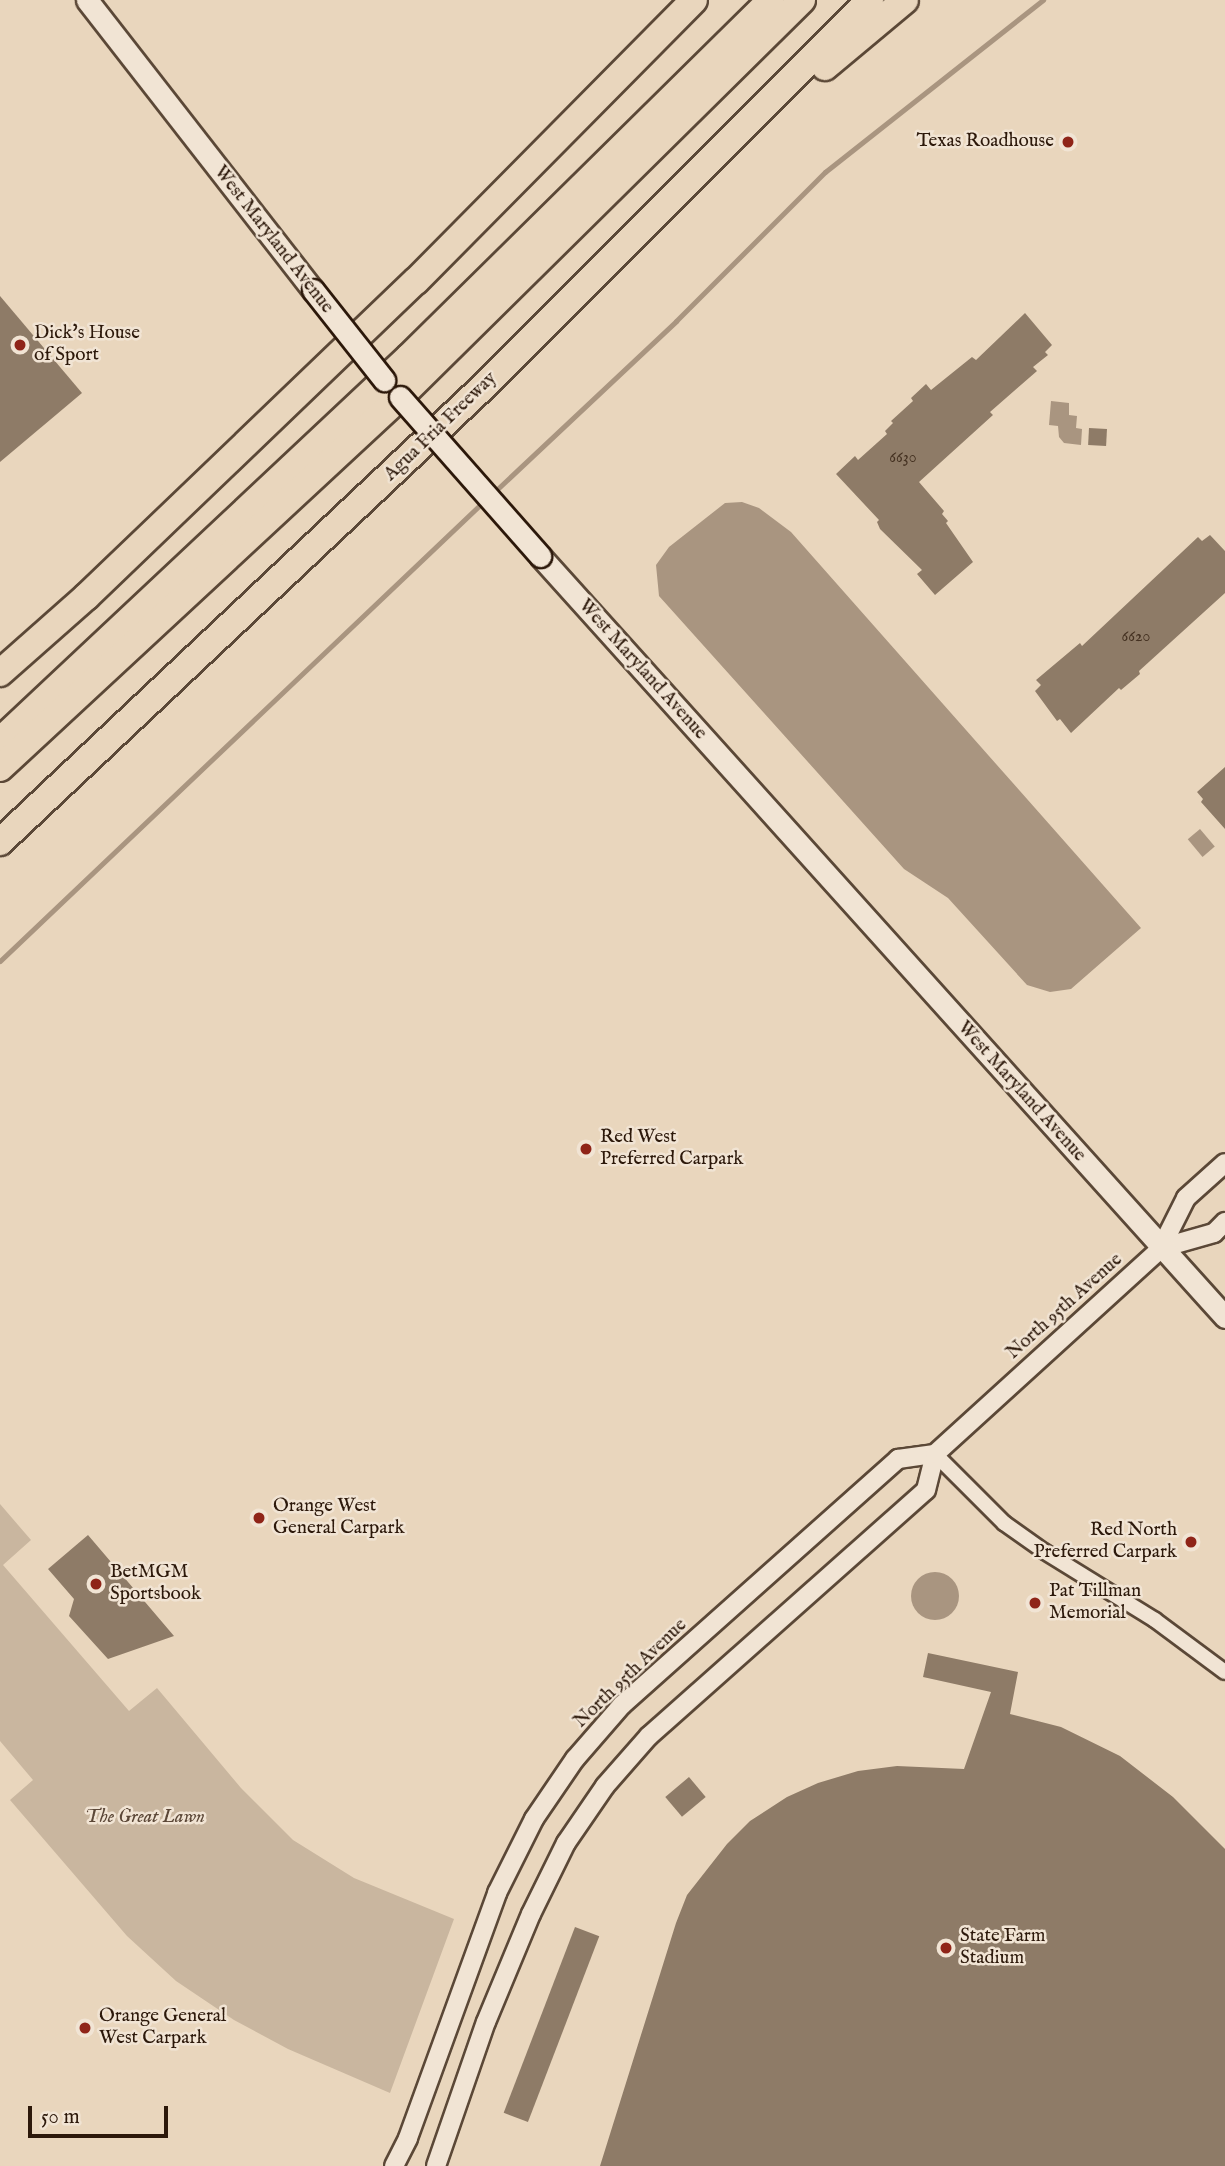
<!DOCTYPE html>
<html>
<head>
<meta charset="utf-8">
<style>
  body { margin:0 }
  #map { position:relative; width:1225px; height:2166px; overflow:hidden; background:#e9d6bd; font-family:"IM FELL English",serif }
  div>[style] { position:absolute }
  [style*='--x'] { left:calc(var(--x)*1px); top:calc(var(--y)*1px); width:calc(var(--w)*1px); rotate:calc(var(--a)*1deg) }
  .green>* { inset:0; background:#c9b69f }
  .water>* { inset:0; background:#a99580; transform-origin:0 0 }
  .round { border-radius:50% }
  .stream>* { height:5px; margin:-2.5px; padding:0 2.5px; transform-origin:2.5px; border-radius:2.5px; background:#a99580 }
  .building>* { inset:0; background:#8e7b67; transform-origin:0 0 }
  .roads { filter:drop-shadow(2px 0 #5b4837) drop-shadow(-2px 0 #5b4837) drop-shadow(0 2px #5b4837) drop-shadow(0 -2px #5b4837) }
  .minor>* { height:14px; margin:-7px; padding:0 7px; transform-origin:7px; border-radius:7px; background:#f1e4d4 }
  .tertiary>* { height:18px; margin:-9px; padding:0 9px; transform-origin:9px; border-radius:9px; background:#f1e4d4 }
  .secondary>* { height:21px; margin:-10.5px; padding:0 10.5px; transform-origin:10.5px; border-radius:10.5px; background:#f1e4d4 }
  .motorway>* { height:26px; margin:-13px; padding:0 13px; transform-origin:13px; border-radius:13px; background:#e9d6bd }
  .bridges { filter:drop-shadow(2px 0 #2c180a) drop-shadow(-2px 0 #2c180a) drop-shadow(0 2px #2c180a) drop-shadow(0 -2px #2c180a) }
  .secondary-bridge>* { height:21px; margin:-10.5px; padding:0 10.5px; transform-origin:10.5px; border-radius:10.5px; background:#f1e4d4 }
  .dots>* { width:19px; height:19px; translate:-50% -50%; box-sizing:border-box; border:4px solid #f1e4d4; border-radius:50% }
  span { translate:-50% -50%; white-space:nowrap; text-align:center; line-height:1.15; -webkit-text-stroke:5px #f1e4d4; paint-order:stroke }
  .number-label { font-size:16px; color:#443121 }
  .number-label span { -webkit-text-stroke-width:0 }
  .poi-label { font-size:19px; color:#2c180a }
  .right { translate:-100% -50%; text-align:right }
  .left { translate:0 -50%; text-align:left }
  .street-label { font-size:19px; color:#2c180a }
  .park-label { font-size:19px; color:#5b4737; font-style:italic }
  .scale { position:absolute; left:28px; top:2106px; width:140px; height:32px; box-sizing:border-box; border:4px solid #2c180a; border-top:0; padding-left:9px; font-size:21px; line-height:24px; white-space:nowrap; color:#2c180a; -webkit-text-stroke:5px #f1e4d4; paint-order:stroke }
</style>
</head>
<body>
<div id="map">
  <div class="green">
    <i style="clip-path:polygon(0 1504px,31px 1540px,3px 1565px,129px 1711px,157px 1688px,241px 1788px,293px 1840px,354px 1878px,454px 1919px,390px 2093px,288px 2049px,234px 2020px,176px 1981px,127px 1936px,10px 1800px,33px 1780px,0 1741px)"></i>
  </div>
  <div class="water">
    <i style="clip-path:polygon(1051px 401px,1069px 403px,1069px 415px,1077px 416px,1076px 428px,1082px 429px,1081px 445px,1064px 443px,1059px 437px,1058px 426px,1049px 425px)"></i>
    <i style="clip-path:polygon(742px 502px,759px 508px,791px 532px,1141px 928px,1071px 989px,1050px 992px,1027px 985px,948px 898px,904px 869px,659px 596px,656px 565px,669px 547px,725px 503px)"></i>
    <i style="left:1200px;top:829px;width:23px;height:16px;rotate:50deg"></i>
    <i class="round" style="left:911px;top:1572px;width:48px;height:48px"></i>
  </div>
  <div class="stream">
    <i style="--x:491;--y:495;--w:254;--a:-43.2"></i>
    <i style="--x:676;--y:321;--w:211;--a:-45"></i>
    <i style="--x:825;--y:172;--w:278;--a:-38.3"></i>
    <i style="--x:0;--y:961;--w:668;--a:-43.54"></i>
  </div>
  <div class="building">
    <i style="clip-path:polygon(0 296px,82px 393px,0 462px)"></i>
    <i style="clip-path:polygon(1025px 313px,1052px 345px,1045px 352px,1048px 355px,1033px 367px,1037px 371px,990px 412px,993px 415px,919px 482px,944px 511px,942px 514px,948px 521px,946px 523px,973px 562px,935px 595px,917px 574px,922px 570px,880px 529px,877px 522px,879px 520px,836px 474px,855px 456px,858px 460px,887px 434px,885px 431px,893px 423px,891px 421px,913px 401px,911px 398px,926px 384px,931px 390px,972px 357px,976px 360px)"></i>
    <i style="left:1089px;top:428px;width:18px;height:17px;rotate:3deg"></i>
    <i style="clip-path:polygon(1210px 535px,1225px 551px,1225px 593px,1139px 671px,1140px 674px,1121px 690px,1119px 688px,1071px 733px,1060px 719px,1057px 721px,1035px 691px,1041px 685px,1036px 680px,1080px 643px,1082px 646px,1198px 537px,1202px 541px)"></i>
    <i style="clip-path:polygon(1225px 767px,1225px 829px,1201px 802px,1203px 799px,1197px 792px)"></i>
    <i style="clip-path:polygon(88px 1535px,174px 1636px,108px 1659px,69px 1616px,74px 1599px,48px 1569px)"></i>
    <i style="clip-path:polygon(928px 1653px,1018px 1672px,1010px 1714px,1061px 1727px,1120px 1756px,1173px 1797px,1225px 1849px,1225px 2166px,600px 2166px,676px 1923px,687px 1895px,727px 1844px,750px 1821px,787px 1797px,818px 1783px,858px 1771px,897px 1766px,964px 1769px,991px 1692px,923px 1677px)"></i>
    <i style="left:689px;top:1777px;width:26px;height:31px;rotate:50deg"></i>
    <i style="left:575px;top:1927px;width:26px;height:199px;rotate:21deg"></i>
  </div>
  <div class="roads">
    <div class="minor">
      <i style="--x:935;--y:1454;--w:98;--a:45"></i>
      <i style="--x:1004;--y:1523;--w:50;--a:35.3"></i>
      <i style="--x:1045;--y:1552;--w:129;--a:31.7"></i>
      <i style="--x:1155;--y:1620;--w:87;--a:36.6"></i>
    </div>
    <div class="tertiary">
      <i style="--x:1161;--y:1248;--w:55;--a:-15.8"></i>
      <i style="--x:1214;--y:1233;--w:16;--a:-45"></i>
      <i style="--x:394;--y:2166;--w:31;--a:-63"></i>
      <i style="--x:408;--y:2138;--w:261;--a:-70"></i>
      <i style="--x:497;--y:1893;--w:83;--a:-63.4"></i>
      <i style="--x:534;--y:1819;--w:73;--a:-55.7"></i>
      <i style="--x:575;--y:1759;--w:72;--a:-49"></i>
      <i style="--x:622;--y:1705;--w:370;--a:-41.7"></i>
      <i style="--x:898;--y:1459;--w:37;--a:-8"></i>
      <i style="--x:436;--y:2166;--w:152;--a:-70.9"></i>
      <i style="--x:486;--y:2022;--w:117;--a:-67.4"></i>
      <i style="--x:531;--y:1914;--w:79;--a:-63.8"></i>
      <i style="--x:566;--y:1843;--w:69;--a:-55.6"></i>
      <i style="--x:605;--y:1786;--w:67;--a:-48.7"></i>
      <i style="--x:649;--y:1736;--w:370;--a:-41.6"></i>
      <i style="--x:926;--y:1490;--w:37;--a:-76"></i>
      <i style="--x:935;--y:1454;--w:306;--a:-42.3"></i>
      <i style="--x:1161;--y:1248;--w:56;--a:-63.4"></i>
      <i style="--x:1186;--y:1198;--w:52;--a:-41.9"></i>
    </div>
    <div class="secondary">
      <i style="--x:87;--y:0;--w:368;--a:52.1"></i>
      <i style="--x:540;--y:556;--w:1024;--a:48.01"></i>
    </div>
    <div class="motorway">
      <i style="--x:825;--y:67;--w:104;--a:-39.9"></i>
      <i style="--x:0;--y:673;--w:115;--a:-41.5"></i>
      <i style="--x:86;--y:597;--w:457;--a:-43.8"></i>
      <i style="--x:416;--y:281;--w:395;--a:-45.3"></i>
      <i style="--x:0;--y:741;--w:561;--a:-43.19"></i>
      <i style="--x:409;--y:357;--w:508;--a:-44.6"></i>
      <i style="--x:0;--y:768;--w:546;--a:-42.85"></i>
      <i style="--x:400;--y:397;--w:565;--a:-44.64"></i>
      <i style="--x:0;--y:842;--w:662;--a:-43.29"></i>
      <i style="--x:482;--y:388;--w:549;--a:-45"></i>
    </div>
  </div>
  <div class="bridges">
    <div class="secondary-bridge">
      <i style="--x:313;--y:290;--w:115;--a:51.7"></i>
      <i style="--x:400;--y:397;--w:212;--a:48.6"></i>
    </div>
  </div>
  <div class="dots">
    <i style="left:1068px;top:142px;background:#8f2418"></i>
    <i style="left:20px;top:345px;background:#8f2418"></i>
    <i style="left:586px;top:1149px;background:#8f2418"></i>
    <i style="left:259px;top:1518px;background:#8f2418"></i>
    <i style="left:1191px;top:1542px;background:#8f2418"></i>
    <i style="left:96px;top:1584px;background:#8f2418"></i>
    <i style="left:1035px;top:1603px;background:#8f2418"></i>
    <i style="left:946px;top:1948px;background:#8f2418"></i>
    <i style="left:85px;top:2028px;background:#8f2418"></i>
  </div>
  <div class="number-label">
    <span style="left:903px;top:458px">6630</span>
    <span style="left:1136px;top:637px">6620</span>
  </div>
  <div class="poi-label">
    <span class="right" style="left:1054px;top:142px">Texas Roadhouse</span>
    <span class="left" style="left:34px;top:345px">Dick's House<br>of Sport</span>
    <span class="left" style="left:600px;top:1149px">Red West<br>Preferred Carpark</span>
    <span class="left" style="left:273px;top:1518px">Orange West<br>General Carpark</span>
    <span class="right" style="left:1177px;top:1542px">Red North<br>Preferred Carpark</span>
    <span class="left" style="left:110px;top:1584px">BetMGM<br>Sportsbook</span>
    <span class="left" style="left:1049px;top:1603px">Pat Tillman<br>Memorial</span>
    <span class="left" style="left:960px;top:1948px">State Farm<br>Stadium</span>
    <span class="left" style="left:99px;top:2028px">Orange General<br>West Carpark</span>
  </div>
  <div class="street-label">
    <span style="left:273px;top:240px;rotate:52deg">West Maryland Avenue</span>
    <span style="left:441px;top:427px;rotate:-44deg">Agua Fria Freeway</span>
    <span style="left:642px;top:670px;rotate:48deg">West Maryland Avenue</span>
    <span style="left:1021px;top:1092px;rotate:48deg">West Maryland Avenue</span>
    <span style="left:1065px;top:1307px;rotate:-42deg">North 95th Avenue</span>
    <span style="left:631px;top:1674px;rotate:-44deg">North 95th Avenue</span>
  </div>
  <div class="park-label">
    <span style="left:145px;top:1818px">The Great Lawn</span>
  </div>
  <div class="scale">50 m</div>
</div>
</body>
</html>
